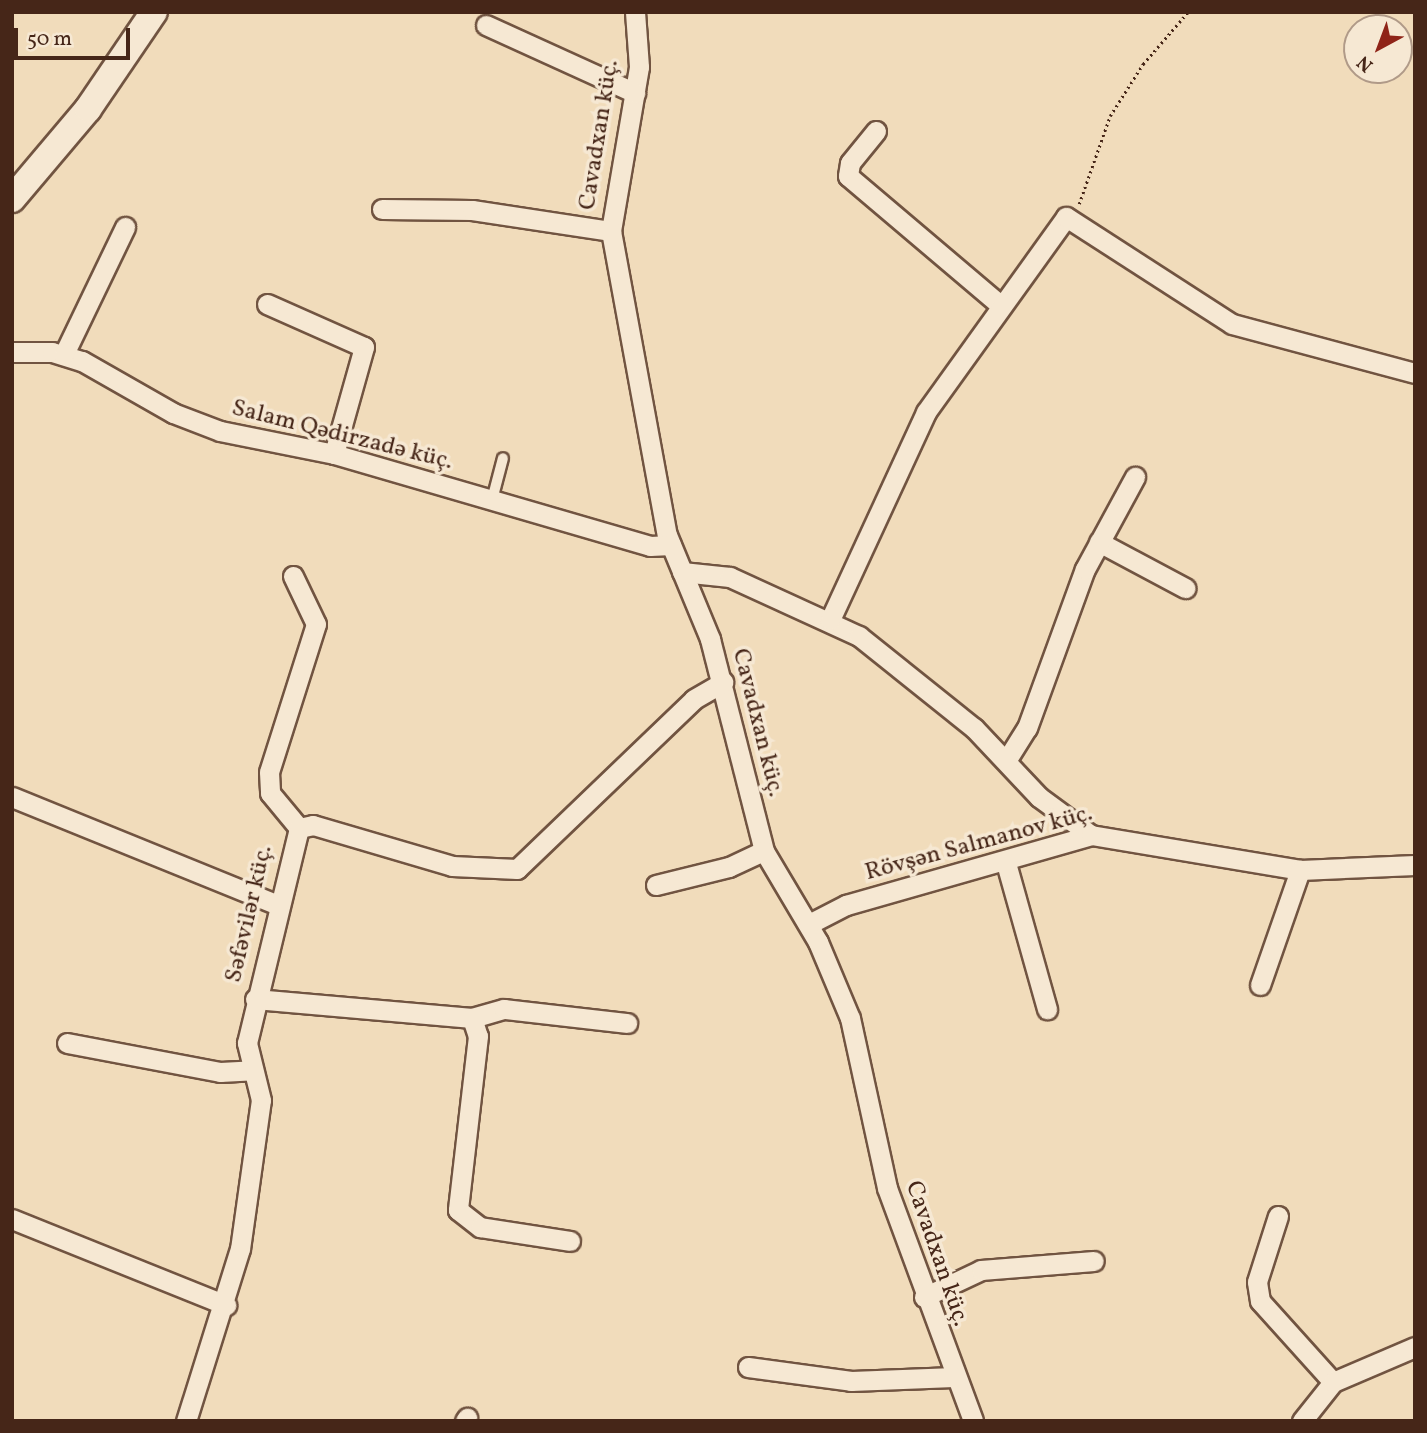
<!DOCTYPE html>
<html>
<head>
<meta charset="utf-8">
<style>
  body { margin:0 }
  #map { position:relative; width:1427px; height:1433px; overflow:hidden; background:#f1dcbb; font-family:Vollkorn,serif }
  div>[style] { position:absolute }
  [style*='--x'] { left:calc(var(--x)*1px); top:calc(var(--y)*1px); width:calc(var(--w)*1px); rotate:calc(var(--a)*1deg) }
  .path>* { height:2.5px; margin-top:-1.25px; transform-origin:0; background:repeating-linear-gradient(90deg,#462618 0 2px,transparent 0 5.5px) }
  .roads { filter:drop-shadow(2px 0 #715441) drop-shadow(-2px 0 #715441) drop-shadow(0 2px #715441) drop-shadow(0 -2px #715441) }
  .lane>* { height:10px; margin:-5px; padding:0 5px; transform-origin:5px; border-radius:5px; background:#f6e8d3 }
  .street>* { height:19px; margin:-9.5px; padding:0 9.5px; transform-origin:9.5px; border-radius:9.5px; background:#f6e8d3 }
  .secondary>* { height:26px; margin:-13px; padding:0 13px; transform-origin:13px; border-radius:13px; background:#f6e8d3 }
  span { translate:-50% -50%; white-space:nowrap; text-align:center; line-height:1.15; -webkit-text-stroke:7px #f6e8d3; paint-order:stroke }
  .street-label { font-size:24px; color:#462618 }
  .frame { position:absolute; inset:0; border:14px solid #462618; pointer-events:none }
  .north { position:absolute; left:1343px; top:14px; width:70px; height:70px; box-sizing:border-box; background:#f6e8d3; border:2px solid #b09a88; border-radius:50%; rotate:221deg; font-size:19px; font-weight:700; line-height:28px; text-align:center; color:#462618 }
  .north::after { content:''; display:block; margin:auto; width:24px; height:32px; background:#8f2418; clip-path:polygon(50% 0,100% 100%,50% 72%,0 100%) }
  .scale { position:absolute; left:14px; top:28px; width:116px; height:32px; box-sizing:border-box; border:4px solid #462618; border-top:0; padding-left:9px; font-size:21px; line-height:24px; white-space:nowrap; color:#462618; -webkit-text-stroke:5px #f6e8d3; paint-order:stroke }
</style>
</head>
<body>
<div id="map">
  <div class="path">
    <i style="--x:1079;--y:204;--w:93;--a:-70.6"></i>
    <i style="--x:1110;--y:116;--w:62;--a:-57.6"></i>
    <i style="--x:1143;--y:64;--w:69;--a:-49.1"></i>
  </div>
  <div class="roads">
    <div class="lane">
      <i style="--x:492;--y:500;--w:43;--a:-75.3"></i>
    </div>
    <div class="street">
      <i style="--x:635;--y:12;--w:55;--a:85.8"></i>
      <i style="--x:639;--y:67;--w:166;--a:99.7"></i>
      <i style="--x:611;--y:231;--w:309;--a:79.6"></i>
      <i style="--x:667;--y:535;--w:113;--a:67.5"></i>
      <i style="--x:710;--y:639;--w:219;--a:75.7"></i>
      <i style="--x:764;--y:851;--w:106;--a:59.3"></i>
      <i style="--x:818;--y:942;--w:82;--a:67.2"></i>
      <i style="--x:850;--y:1018;--w:174;--a:77.7"></i>
      <i style="--x:887;--y:1188;--w:248;--a:69.7"></i>
      <i style="--x:486;--y:25;--w:164;--a:24.5"></i>
      <i style="--x:876;--y:131;--w:41;--a:129.1"></i>
      <i style="--x:850;--y:163;--w:13;--a:99"></i>
      <i style="--x:848;--y:176;--w:198;--a:40.3"></i>
      <i style="--x:382;--y:209;--w:90;--a:0.6"></i>
      <i style="--x:472;--y:210;--w:141;--a:8.6"></i>
      <i style="--x:267;--y:304;--w:106;--a:23.9"></i>
      <i style="--x:364;--y:347;--w:111;--a:105.7"></i>
      <i style="--x:12;--y:352;--w:40;--a:0"></i>
      <i style="--x:52;--y:352;--w:31;--a:17"></i>
      <i style="--x:82;--y:361;--w:105;--a:29.7"></i>
      <i style="--x:173;--y:413;--w:50;--a:21"></i>
      <i style="--x:220;--y:431;--w:116;--a:11.4"></i>
      <i style="--x:334;--y:454;--w:329;--a:16.2"></i>
      <i style="--x:650;--y:546;--w:21;--a:-3"></i>
      <i style="--x:64;--y:354;--w:141;--a:-64.3"></i>
      <i style="--x:1099;--y:542;--w:98;--a:28.1"></i>
      <i style="--x:682;--y:572;--w:48;--a:5.9"></i>
      <i style="--x:730;--y:577;--w:142;--a:24.6"></i>
      <i style="--x:859;--y:636;--w:147;--a:38.7"></i>
      <i style="--x:974;--y:728;--w:95;--a:46.7"></i>
      <i style="--x:1039;--y:797;--w:64;--a:36.2"></i>
      <i style="--x:293;--y:576;--w:53;--a:64.4"></i>
      <i style="--x:316;--y:624;--w:155;--a:107.6"></i>
      <i style="--x:269;--y:772;--w:21;--a:87"></i>
      <i style="--x:270;--y:793;--w:45;--a:50.4"></i>
      <i style="--x:830;--y:620;--w:229;--a:-65.2"></i>
      <i style="--x:926;--y:412;--w:240;--a:-54.3"></i>
      <i style="--x:1066;--y:217;--w:197;--a:32.8"></i>
      <i style="--x:1232;--y:324;--w:189;--a:15"></i>
      <i style="--x:1006;--y:761;--w:39;--a:-58"></i>
      <i style="--x:1027;--y:728;--w:169;--a:-70"></i>
      <i style="--x:1085;--y:569;--w:105;--a:-61.5"></i>
      <i style="--x:12;--y:797;--w:285;--a:22.1"></i>
      <i style="--x:1006;--y:863;--w:152;--a:74.3"></i>
      <i style="--x:656;--y:885;--w:75;--a:-13.9"></i>
      <i style="--x:729;--y:867;--w:38;--a:-25"></i>
      <i style="--x:809;--y:924;--w:42;--a:-27.2"></i>
      <i style="--x:846;--y:905;--w:255;--a:-15.9"></i>
      <i style="--x:1091;--y:835;--w:212;--a:9.5"></i>
      <i style="--x:1300;--y:870;--w:115;--a:-2.5"></i>
      <i style="--x:1260;--y:985;--w:122;--a:-70.8"></i>
      <i style="--x:255;--y:999;--w:218;--a:5"></i>
      <i style="--x:472;--y:1018;--w:19;--a:72"></i>
      <i style="--x:478;--y:1036;--w:175;--a:96.6"></i>
      <i style="--x:458;--y:1210;--w:28;--a:38"></i>
      <i style="--x:480;--y:1227;--w:91;--a:8.8"></i>
      <i style="--x:472;--y:1018;--w:33;--a:-16"></i>
      <i style="--x:504;--y:1009;--w:124;--a:6.5"></i>
      <i style="--x:67;--y:1043;--w:156;--a:10.7"></i>
      <i style="--x:220;--y:1072;--w:33;--a:-3"></i>
      <i style="--x:1278;--y:1216;--w:69;--a:107.7"></i>
      <i style="--x:1257;--y:1282;--w:19;--a:81"></i>
      <i style="--x:1260;--y:1301;--w:109;--a:48"></i>
      <i style="--x:12;--y:1219;--w:231;--a:21.9"></i>
      <i style="--x:924;--y:1297;--w:63;--a:-25.3"></i>
      <i style="--x:981;--y:1270;--w:113;--a:-4.6"></i>
      <i style="--x:748;--y:1367;--w:104;--a:7.7"></i>
      <i style="--x:851;--y:1381;--w:103;--a:-2.2"></i>
      <i style="--x:186;--y:1421;--w:180;--a:-72.6"></i>
      <i style="--x:240;--y:1249;--w:150;--a:-82"></i>
      <i style="--x:261;--y:1100;--w:59;--a:-103.8"></i>
      <i style="--x:247;--y:1043;--w:221;--a:-76.4"></i>
      <i style="--x:299;--y:828;--w:14;--a:-12"></i>
      <i style="--x:313;--y:825;--w:145;--a:16.4"></i>
      <i style="--x:452;--y:866;--w:65;--a:2.6"></i>
      <i style="--x:517;--y:869;--w:245;--a:-43.8"></i>
      <i style="--x:694;--y:699;--w:34;--a:-30"></i>
      <i style="--x:465;--y:1421;--w:4;--a:-56"></i>
      <i style="--x:1302;--y:1421;--w:50;--a:-51.5"></i>
      <i style="--x:1333;--y:1382;--w:89;--a:-23.1"></i>
    </div>
    <div class="secondary">
      <i style="--x:12;--y:199;--w:118;--a:-49.8"></i>
      <i style="--x:88;--y:109;--w:117;--a:-55.8"></i>
    </div>
  </div>
  <div class="street-label">
    <span style="left:600px;top:135px;rotate:-81deg">Cavadxan küç.</span>
    <span style="left:342px;top:436px;rotate:14deg">Salam Qədirzadə küç.</span>
    <span style="left:757px;top:723px;rotate:76deg">Cavadxan küç.</span>
    <span style="left:979px;top:844px;rotate:-15deg">Rövşən Salmanov küç.</span>
    <span style="left:250px;top:914px;rotate:-77deg">Səfəvilər küç.</span>
    <span style="left:936px;top:1254px;rotate:71deg">Cavadxan küç.</span>
  </div>
  <div class="frame"></div>
  <div class="north">N</div>
  <div class="scale">50 m</div>
</div>
</body>
</html>
